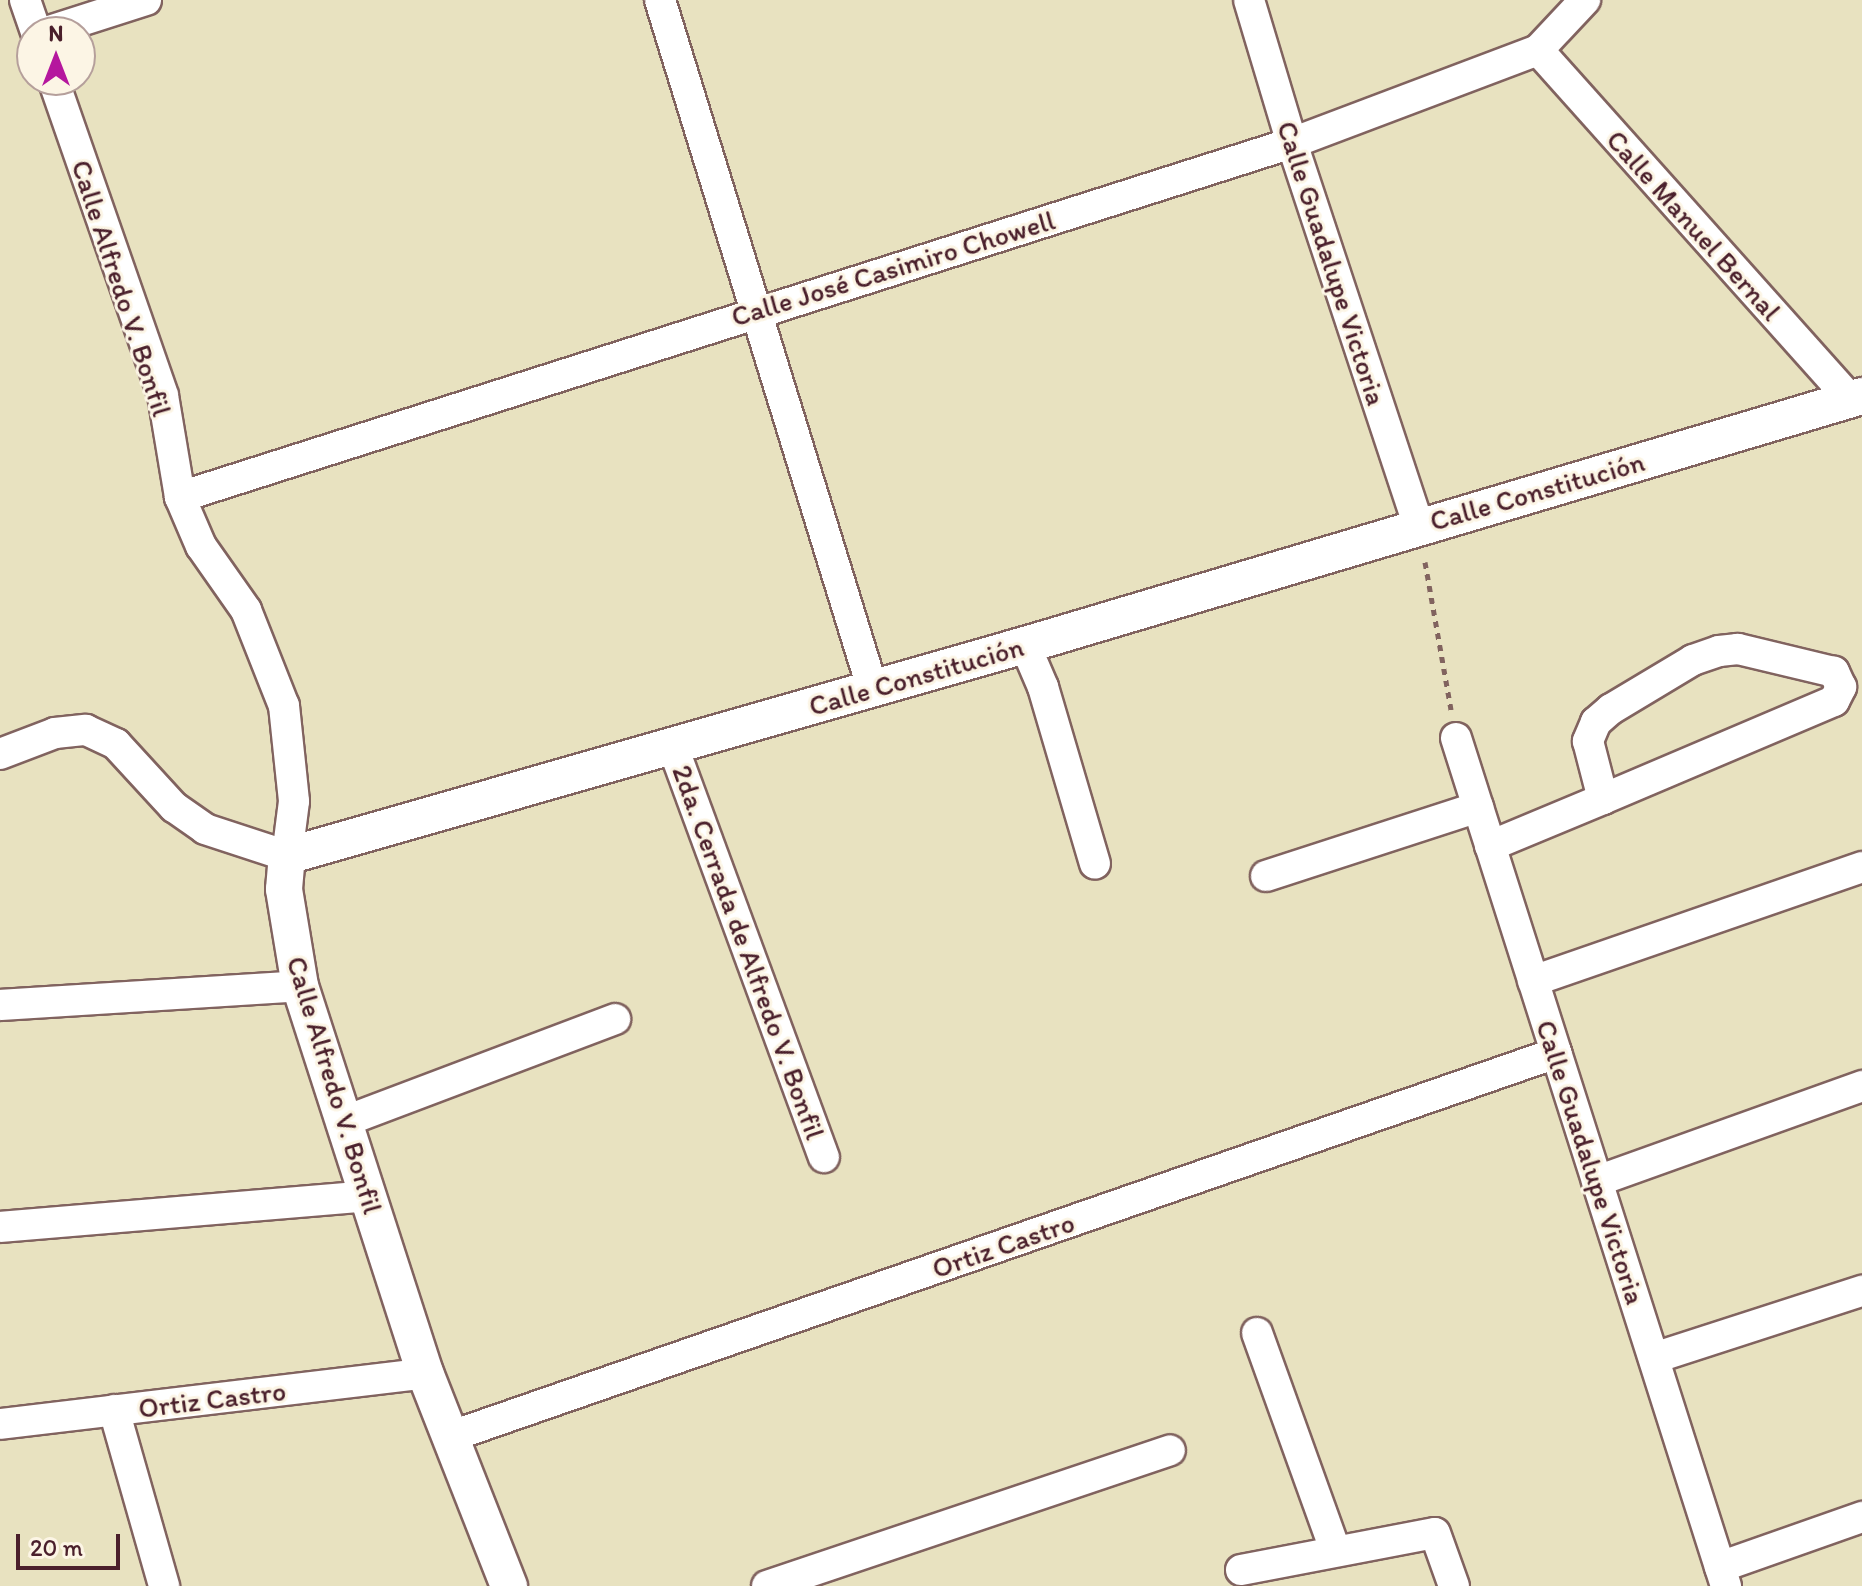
<!DOCTYPE html>
<html>
<head>
<meta charset="utf-8">
<style>
  body { margin:0 }
  #map { position:relative; width:1862px; height:1586px; overflow:hidden; background:#e8e2c0; font-family:Itim,sans-serif }
  div>[style] { position:absolute }
  [style*='--x'] { left:calc(var(--x)*1px); top:calc(var(--y)*1px); width:calc(var(--w)*1px); rotate:calc(var(--a)*1deg) }
  .path>* { height:5px; margin-top:-2.5px; transform-origin:0; background:repeating-linear-gradient(90deg,#81635f 0 6px,transparent 0 12px) }
  .roads { filter:drop-shadow(2px 0 #81635f) drop-shadow(-2px 0 #81635f) drop-shadow(0 2px #81635f) drop-shadow(0 -2px #81635f) }
  .minor>* { height:30px; margin:-15px; padding:0 15px; transform-origin:15px; border-radius:15px; background:#fff }
  .tertiary>* { height:36px; margin:-18px; padding:0 18px; transform-origin:18px; border-radius:18px; background:#fff }
  span { translate:-50% -50%; white-space:nowrap; text-align:center; line-height:1.15; -webkit-text-stroke:6px #fcf5e5; paint-order:stroke }
  .street-label { font-size:28px; color:#4a1f2b }
  .north { position:absolute; left:16px; top:16px; width:80px; height:80px; box-sizing:border-box; background:#fcf5e5; border:2px solid #b59f9b; border-radius:50%; rotate:0deg; font-size:22px; font-weight:700; line-height:32px; text-align:center; color:#4a1f2b }
  .north::after { content:''; display:block; margin:auto; width:28px; height:36px; background:#b5179e; clip-path:polygon(50% 0,100% 100%,50% 72%,0 100%) }
  .scale { position:absolute; left:16px; top:1534px; width:104px; height:36px; box-sizing:border-box; border:4px solid #4a1f2b; border-top:0; padding-left:10px; font-size:24px; line-height:28px; white-space:nowrap; color:#4a1f2b; -webkit-text-stroke:6px #fcf5e5; paint-order:stroke }
</style>
</head>
<body>
<div id="map">
  <div class="path">
    <i style="--x:1425;--y:562;--w:150;--a:80"></i>
  </div>
  <div class="roads">
    <div class="minor">
      <i style="--x:25;--y:0;--w:34;--a:71"></i>
      <i style="--x:660;--y:0;--w:719;--a:72.85"></i>
      <i style="--x:1249;--y:0;--w:149;--a:73.3"></i>
      <i style="--x:1292;--y:143;--w:402;--a:71.7"></i>
      <i style="--x:46;--y:32;--w:105;--a:-17.7"></i>
      <i style="--x:1538;--y:50;--w:470;--a:48.2"></i>
      <i style="--x:180;--y:497;--w:1167;--a:-17.66"></i>
      <i style="--x:1292;--y:143;--w:263;--a:-20.7"></i>
      <i style="--x:1538;--y:50;--w:69;--a:-46.8"></i>
      <i style="--x:1025;--y:645;--w:46;--a:66.8"></i>
      <i style="--x:1043;--y:687;--w:184;--a:73.6"></i>
      <i style="--x:1456;--y:738;--w:890;--a:72.34"></i>
      <i style="--x:673;--y:747;--w:437;--a:69.8"></i>
      <i style="--x:0;--y:754;--w:59;--a:-20.9"></i>
      <i style="--x:55;--y:733;--w:31;--a:-6"></i>
      <i style="--x:86;--y:730;--w:33;--a:25"></i>
      <i style="--x:116;--y:744;--w:86;--a:47.4"></i>
      <i style="--x:174;--y:807;--w:38;--a:35"></i>
      <i style="--x:205;--y:829;--w:86;--a:18.2"></i>
      <i style="--x:287;--y:856;--w:55;--a:-82.7"></i>
      <i style="--x:294;--y:801;--w:96;--a:-96"></i>
      <i style="--x:284;--y:706;--w:103;--a:-111.6"></i>
      <i style="--x:246;--y:610;--w:78;--a:-125.1"></i>
      <i style="--x:201;--y:546;--w:53;--a:-113.2"></i>
      <i style="--x:180;--y:497;--w:103;--a:-99.5"></i>
      <i style="--x:163;--y:395;--w:334;--a:-109.2"></i>
      <i style="--x:1490;--y:846;--w:122;--a:-22.6"></i>
      <i style="--x:1603;--y:799;--w:251;--a:-23"></i>
      <i style="--x:1834;--y:701;--w:16;--a:-63"></i>
      <i style="--x:1841;--y:687;--w:17;--a:-115"></i>
      <i style="--x:1834;--y:672;--w:99;--a:-166.5"></i>
      <i style="--x:1738;--y:649;--w:19;--a:174"></i>
      <i style="--x:1719;--y:651;--w:28;--a:161"></i>
      <i style="--x:1693;--y:660;--w:96;--a:149.1"></i>
      <i style="--x:1611;--y:709;--w:20;--a:139"></i>
      <i style="--x:1596;--y:722;--w:21;--a:113"></i>
      <i style="--x:1588;--y:741;--w:60;--a:75.5"></i>
      <i style="--x:1266;--y:876;--w:223;--a:-18"></i>
      <i style="--x:1533;--y:981;--w:348;--a:-19.1"></i>
      <i style="--x:0;--y:1005;--w:301;--a:-3.6"></i>
      <i style="--x:343;--y:1122;--w:291;--a:-20.7"></i>
      <i style="--x:1597;--y:1181;--w:282;--a:-19.7"></i>
      <i style="--x:0;--y:1227;--w:371;--a:-4.8"></i>
      <i style="--x:1257;--y:1333;--w:231;--a:70.2"></i>
      <i style="--x:1654;--y:1358;--w:219;--a:-17.9"></i>
      <i style="--x:114;--y:1410;--w:183;--a:74.1"></i>
      <i style="--x:0;--y:1424;--w:428;--a:-6.8"></i>
      <i style="--x:449;--y:1437;--w:1172;--a:-19.13"></i>
      <i style="--x:1720;--y:1567;--w:151;--a:-19.4"></i>
      <i style="--x:1241;--y:1570;--w:197;--a:-10.8"></i>
      <i style="--x:1435;--y:1533;--w:56;--a:70.3"></i>
      <i style="--x:767;--y:1586;--w:425;--a:-18.6"></i>
    </div>
    <div class="tertiary">
      <i style="--x:509;--y:1586;--w:229;--a:-111.5"></i>
      <i style="--x:425;--y:1373;--w:407;--a:-107.9"></i>
      <i style="--x:300;--y:986;--w:98;--a:-99.4"></i>
      <i style="--x:284;--y:889;--w:33;--a:-85"></i>
      <i style="--x:287;--y:856;--w:768;--a:-15.96"></i>
      <i style="--x:1025;--y:645;--w:873;--a:-16.57"></i>
    </div>
  </div>
  <div class="street-label">
    <span style="left:1694px;top:225px;rotate:48deg">Calle Manuel Bernal</span>
    <span style="left:1332px;top:263px;rotate:72deg">Calle Guadalupe Victoria</span>
    <span style="left:893px;top:268px;rotate:-17deg">Calle José Casimiro Chowell</span>
    <span style="left:122px;top:288px;rotate:72deg">Calle Alfredo V. Bonfil</span>
    <span style="left:1537px;top:491px;rotate:-16deg">Calle Constitución</span>
    <span style="left:916px;top:676px;rotate:-16deg">Calle Constitución</span>
    <span style="left:749px;top:952px;rotate:70deg">2da. Cerrada de Alfredo V. Bonfil</span>
    <span style="left:335px;top:1085px;rotate:73deg">Calle Alfredo V. Bonfil</span>
    <span style="left:1591px;top:1162px;rotate:72deg">Calle Guadalupe Victoria</span>
    <span style="left:1003px;top:1245px;rotate:-19deg">Ortiz Castro</span>
    <span style="left:212px;top:1399px;rotate:-7deg">Ortiz Castro</span>
  </div>
  <div class="north">N</div>
  <div class="scale">20 m</div>
</div>
</body>
</html>
